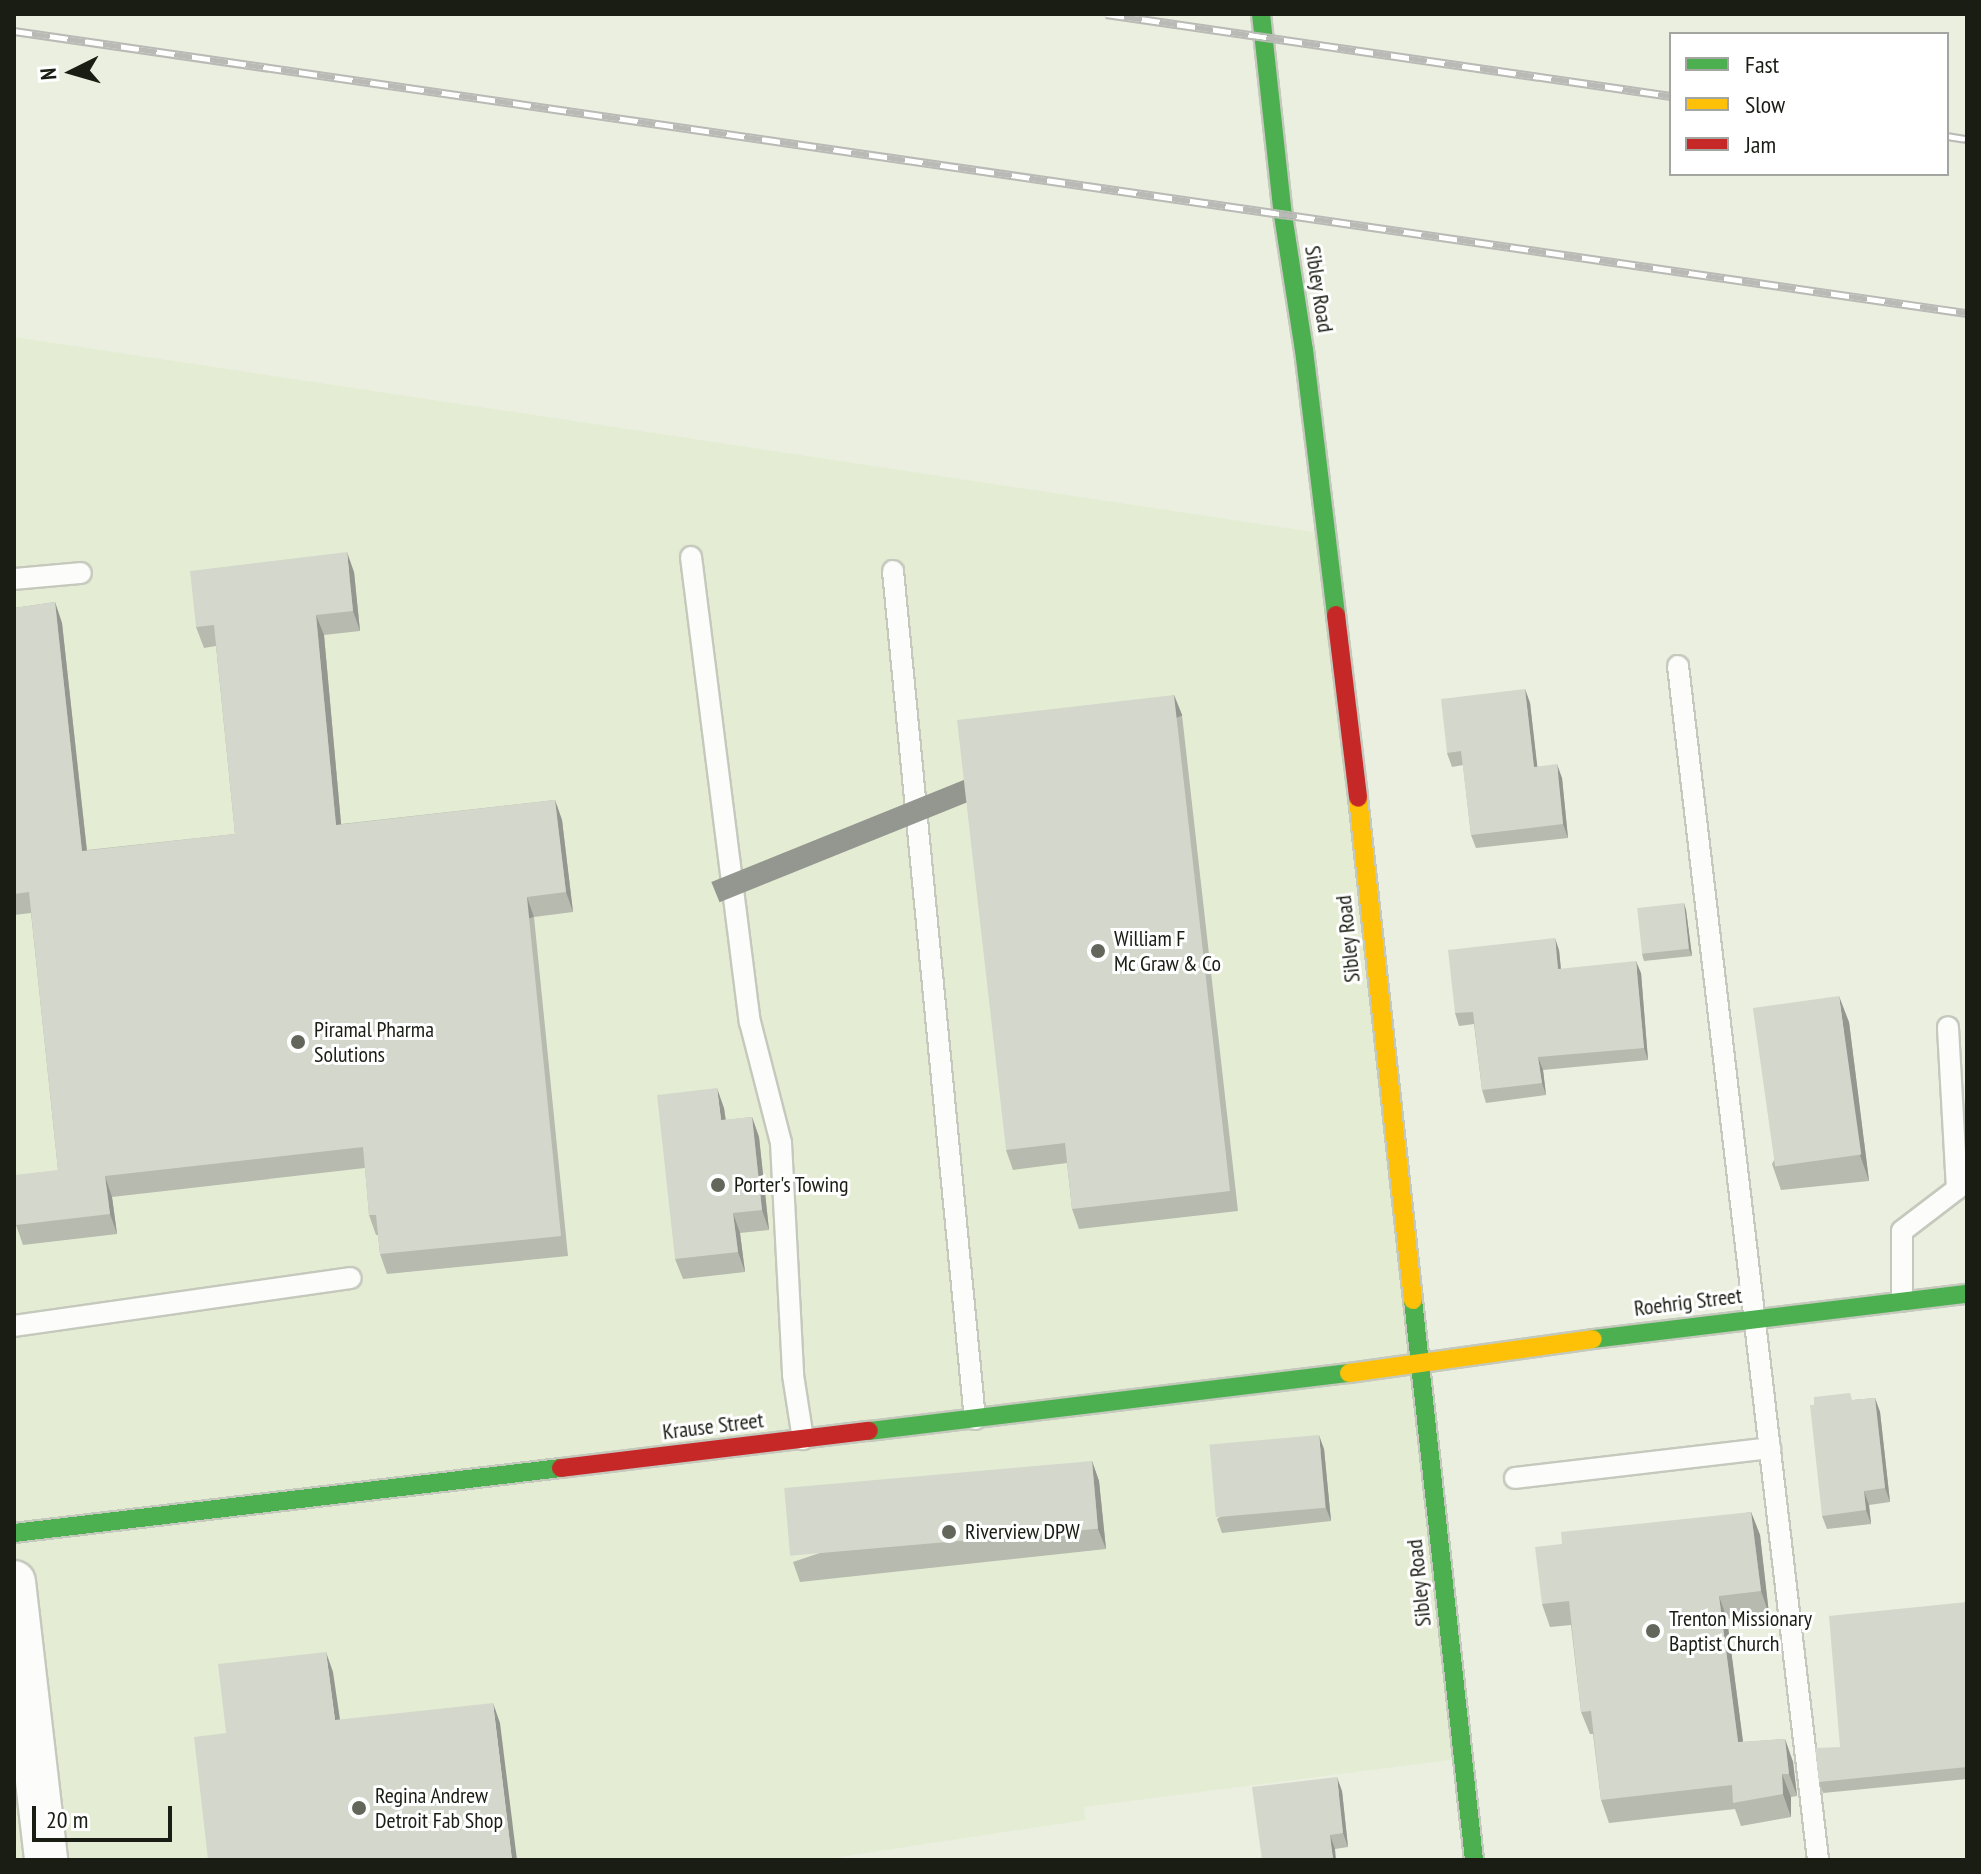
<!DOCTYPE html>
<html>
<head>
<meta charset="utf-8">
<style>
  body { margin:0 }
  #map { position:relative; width:1981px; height:1874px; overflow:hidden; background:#eaefe0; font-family:"PT Sans Narrow",sans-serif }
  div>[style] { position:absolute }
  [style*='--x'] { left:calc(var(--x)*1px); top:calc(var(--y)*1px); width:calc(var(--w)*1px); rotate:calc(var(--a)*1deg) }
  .built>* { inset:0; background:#e4edd4 }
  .roads { filter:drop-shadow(2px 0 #c5c9bd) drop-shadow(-2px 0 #c5c9bd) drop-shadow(0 2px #c5c9bd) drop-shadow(0 -2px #c5c9bd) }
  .lane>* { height:20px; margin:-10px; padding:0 10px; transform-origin:10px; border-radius:10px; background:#fcfdfa }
  .street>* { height:42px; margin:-21px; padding:0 21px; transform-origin:21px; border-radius:21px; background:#fcfdfa }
  .fast>* { height:18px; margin:-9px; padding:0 9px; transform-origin:9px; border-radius:9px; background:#4caf50 }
  .slow>* { height:18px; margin:-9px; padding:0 9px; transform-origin:9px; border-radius:9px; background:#ffc107 }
  .jam>* { height:18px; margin:-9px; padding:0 9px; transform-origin:9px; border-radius:9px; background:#c62828 }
  .rail>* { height:9px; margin-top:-4.5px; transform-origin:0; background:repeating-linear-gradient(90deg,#fff 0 18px,#b9b9b6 0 36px); box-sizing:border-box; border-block:2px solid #b9b9b6 }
  .wall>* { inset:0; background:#b6baaf }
  .shaded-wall>* { inset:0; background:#94978f; transform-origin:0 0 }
  .building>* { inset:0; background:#d4d8cc; transform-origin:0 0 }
  .dots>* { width:22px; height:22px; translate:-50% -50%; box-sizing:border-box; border:4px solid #fff; border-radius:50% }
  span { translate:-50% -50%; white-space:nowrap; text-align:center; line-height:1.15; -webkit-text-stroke:6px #fff; paint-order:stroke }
  .street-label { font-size:22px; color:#1a1d13 }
  .poi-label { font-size:22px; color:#1a1d13 }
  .left { translate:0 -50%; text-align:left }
  .frame { position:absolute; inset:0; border:16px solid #1a1d13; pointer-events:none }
  .legend { position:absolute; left:1669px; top:32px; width:280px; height:144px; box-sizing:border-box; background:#fff; border:2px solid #a3a5a1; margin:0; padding:10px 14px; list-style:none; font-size:24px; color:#1a1d13 }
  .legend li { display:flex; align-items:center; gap:16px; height:40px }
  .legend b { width:40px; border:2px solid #a3a5a1 }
  .north { position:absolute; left:32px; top:32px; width:80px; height:80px; -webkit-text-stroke:6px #fff; paint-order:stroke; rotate:265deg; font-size:22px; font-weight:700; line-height:32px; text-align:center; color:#1a1d13 }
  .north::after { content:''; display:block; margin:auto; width:28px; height:36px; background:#1a1d13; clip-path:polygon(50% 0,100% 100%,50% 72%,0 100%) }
  .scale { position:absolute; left:32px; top:1806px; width:140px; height:36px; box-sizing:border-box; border:4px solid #1a1d13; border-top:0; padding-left:10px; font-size:24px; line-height:28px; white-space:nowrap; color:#1a1d13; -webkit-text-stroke:6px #fff; paint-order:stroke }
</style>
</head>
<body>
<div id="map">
  <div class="built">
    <i style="clip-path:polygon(14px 337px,1327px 534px,1473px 1757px,1084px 1807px,1085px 1820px,820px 1860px,14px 1860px)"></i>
  </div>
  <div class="roads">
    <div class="lane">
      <i style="--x:691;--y:557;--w:469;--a:82.8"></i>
      <i style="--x:750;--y:1022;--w:125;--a:75.6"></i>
      <i style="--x:781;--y:1143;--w:232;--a:87"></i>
      <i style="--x:793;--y:1375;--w:65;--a:81.1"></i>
      <i style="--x:893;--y:571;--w:852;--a:84.48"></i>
      <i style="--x:14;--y:579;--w:67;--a:-5.1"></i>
      <i style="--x:1678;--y:666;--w:1202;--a:83.31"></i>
      <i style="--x:1902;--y:1301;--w:70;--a:-90"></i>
      <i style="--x:1902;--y:1231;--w:69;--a:-37.4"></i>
      <i style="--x:1957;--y:1189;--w:162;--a:-93.2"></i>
      <i style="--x:14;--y:1326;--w:340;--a:-8.1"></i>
      <i style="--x:1515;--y:1478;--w:257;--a:-6.7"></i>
    </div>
    <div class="street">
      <i style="--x:14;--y:1582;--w:280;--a:83.4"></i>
    </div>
    <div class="fast">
      <i style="--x:1261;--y:14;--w:202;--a:83.8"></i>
      <i style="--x:1283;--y:215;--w:137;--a:81.2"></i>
      <i style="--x:1304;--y:350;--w:267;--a:83.1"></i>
      <i style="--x:1413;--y:1300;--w:563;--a:83.78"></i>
      <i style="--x:1593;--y:1339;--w:377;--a:-6.9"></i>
      <i style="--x:869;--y:1431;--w:483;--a:-6.9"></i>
      <i style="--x:14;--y:1533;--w:551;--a:-6.78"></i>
    </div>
    <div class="slow">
      <i style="--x:1358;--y:798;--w:505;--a:83.75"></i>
      <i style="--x:1349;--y:1373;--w:246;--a:-7.9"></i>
    </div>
    <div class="jam">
      <i style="--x:1336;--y:615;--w:184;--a:83.1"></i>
      <i style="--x:561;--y:1468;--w:310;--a:-6.9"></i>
    </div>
  </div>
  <div class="rail">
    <i style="--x:1106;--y:14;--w:571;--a:8.26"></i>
    <i style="--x:14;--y:31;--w:1973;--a:8.22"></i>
    <i style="--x:1947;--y:136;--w:20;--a:9"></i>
  </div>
  <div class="wall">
    <i style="clip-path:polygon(354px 572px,360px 631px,324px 635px,341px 824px,555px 800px,562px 820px,573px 912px,534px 917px,568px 1256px,387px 1274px,380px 1254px,378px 1235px,376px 1235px,369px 1215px,365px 1168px,112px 1197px,117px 1234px,23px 1245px,16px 1225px,58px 1170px,31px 913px,14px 915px,14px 608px,55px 602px,62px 623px,87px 850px,235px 834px,216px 646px,204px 648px,196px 627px)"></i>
    <i style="clip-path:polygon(1525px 689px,1530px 703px,1537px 766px,1562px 778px,1568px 838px,1476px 848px,1471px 835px,1463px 765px,1452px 767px,1447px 753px)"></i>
    <i style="clip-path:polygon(1174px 695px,1182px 715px,1238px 1211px,1079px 1229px,1072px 1209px,1067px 1163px,1013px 1170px,1006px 1150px)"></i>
    <i style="clip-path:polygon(1684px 903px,1686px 910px,1692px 956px,1644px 961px,1642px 954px)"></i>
    <i style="clip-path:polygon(1559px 950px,1561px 969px,1641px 973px,1648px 1060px,1543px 1070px,1546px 1095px,1486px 1103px,1482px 1090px,1474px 1024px,1459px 1026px,1455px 1013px)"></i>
    <i style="clip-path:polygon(1849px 1022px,1869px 1181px,1781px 1190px,1772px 1164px)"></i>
    <i style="clip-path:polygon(724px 1108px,726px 1120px,752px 1117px,759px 1137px,769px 1230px,740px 1233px,745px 1272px,683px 1279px,675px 1259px)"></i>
    <i style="clip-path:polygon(1875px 1398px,1880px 1412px,1890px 1502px,1869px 1505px,1871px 1524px,1827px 1529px,1822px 1516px,1853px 1400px)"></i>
    <i style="clip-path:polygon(1324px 1449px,1331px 1521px,1222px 1533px,1217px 1519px)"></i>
    <i style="clip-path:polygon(1092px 1461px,1099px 1481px,1106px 1549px,800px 1582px,793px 1562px)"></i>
    <i style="clip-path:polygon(1751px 1512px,1760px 1535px,1769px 1614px,1727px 1619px,1743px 1742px,1785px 1739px,1793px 1762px,1797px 1796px,1791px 1797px,1791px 1817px,1741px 1826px,1735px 1809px,1609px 1823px,1601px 1800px,1593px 1734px,1590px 1734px,1581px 1712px,1571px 1625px,1550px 1627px,1542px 1604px,1562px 1544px)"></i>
    <i style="clip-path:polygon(1967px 1602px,1967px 1779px,1823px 1793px,1819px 1782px)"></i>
    <i style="clip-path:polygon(1342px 1791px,1348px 1847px,1262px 1860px)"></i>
  </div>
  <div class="shaded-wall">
    <i style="clip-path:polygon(347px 552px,354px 572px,360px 631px,353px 611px)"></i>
    <i style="clip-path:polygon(55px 602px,62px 623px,89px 871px,82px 851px)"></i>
    <i style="clip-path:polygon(316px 615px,324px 635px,343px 845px,336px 825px)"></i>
    <i style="clip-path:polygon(1525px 689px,1530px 703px,1539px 781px,1534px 767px)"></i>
    <i style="left:1174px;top:695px;width:22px;height:499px;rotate:68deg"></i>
    <i style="clip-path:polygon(1557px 764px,1562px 778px,1568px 838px,1563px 824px)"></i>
    <i style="clip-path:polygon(555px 800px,562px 820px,573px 912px,566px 892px)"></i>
    <i style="left:527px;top:897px;width:21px;height:341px;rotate:71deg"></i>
    <i style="clip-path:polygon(1684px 903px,1686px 910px,1692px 956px,1689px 949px)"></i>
    <i style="clip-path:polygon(1555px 938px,1559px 950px,1562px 982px,1558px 969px)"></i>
    <i style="clip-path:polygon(1636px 961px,1641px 973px,1648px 1060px,1644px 1048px)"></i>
    <i style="clip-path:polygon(1839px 996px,1849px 1022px,1869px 1181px,1860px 1155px)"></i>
    <i style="clip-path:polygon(1538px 1057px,1543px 1070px,1546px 1095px,1542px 1083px)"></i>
    <i style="clip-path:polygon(717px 1088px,724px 1108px,728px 1140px,721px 1120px)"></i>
    <i style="clip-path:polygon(752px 1117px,759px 1137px,769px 1230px,762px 1210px)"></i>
    <i style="clip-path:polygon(105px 1176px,112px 1197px,117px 1234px,110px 1214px)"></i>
    <i style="clip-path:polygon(733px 1213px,740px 1233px,745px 1272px,738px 1252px)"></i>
    <i style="clip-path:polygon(1875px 1398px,1880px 1412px,1890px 1502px,1885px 1488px)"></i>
    <i style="clip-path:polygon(1319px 1435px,1324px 1449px,1331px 1521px,1326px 1508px)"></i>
    <i style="clip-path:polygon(1092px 1461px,1099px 1481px,1106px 1549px,1098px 1529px)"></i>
    <i style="clip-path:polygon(1864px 1491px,1869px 1505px,1871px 1524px,1866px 1510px)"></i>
    <i style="clip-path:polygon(1751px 1512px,1760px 1535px,1769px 1614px,1761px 1591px)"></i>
    <i style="clip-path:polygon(1719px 1596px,1727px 1619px,1746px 1765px,1738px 1742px)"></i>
    <i style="clip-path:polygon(326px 1652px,333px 1672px,343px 1740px,335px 1720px)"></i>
    <i style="clip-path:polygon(493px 1703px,500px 1723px,517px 1860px,512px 1860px)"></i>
    <i style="clip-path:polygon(1785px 1739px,1793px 1762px,1797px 1796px,1789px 1774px)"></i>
    <i style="clip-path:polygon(1782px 1774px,1791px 1797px,1791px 1817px,1783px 1794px)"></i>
    <i style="clip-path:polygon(1337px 1777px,1342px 1791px,1348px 1847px,1343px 1833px)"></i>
    <i style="clip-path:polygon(1330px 1835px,1335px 1849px,1336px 1860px,1333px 1860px)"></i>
  </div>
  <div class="building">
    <i style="clip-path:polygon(347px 552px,353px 611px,316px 615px,336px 825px,555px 800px,566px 892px,527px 897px,561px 1236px,380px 1254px,376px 1215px,369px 1215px,363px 1147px,105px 1176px,110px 1214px,16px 1225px,14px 1209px,14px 1175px,58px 1170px,29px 892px,14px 894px,14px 608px,55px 602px,82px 851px,235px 834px,214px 625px,196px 627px,190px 571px)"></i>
    <i style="clip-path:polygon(1525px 689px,1534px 767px,1557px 764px,1563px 824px,1471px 835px,1461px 751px,1447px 753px,1441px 699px)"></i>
    <i style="clip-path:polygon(1174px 695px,1230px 1191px,1072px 1209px,1065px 1143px,1006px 1150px,957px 720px)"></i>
    <i style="left:1684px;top:903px;width:46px;height:47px;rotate:84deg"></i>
    <i style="clip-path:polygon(1555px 938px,1558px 969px,1636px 961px,1644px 1048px,1538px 1057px,1542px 1083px,1482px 1090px,1473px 1012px,1455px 1013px,1448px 950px)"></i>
    <i style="left:1839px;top:996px;width:160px;height:87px;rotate:82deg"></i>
    <i style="clip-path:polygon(717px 1088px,721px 1120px,752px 1117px,762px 1210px,733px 1213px,738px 1252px,675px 1259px,657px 1095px)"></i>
    <i style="clip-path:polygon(1850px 1393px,1852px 1400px,1875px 1398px,1885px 1488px,1864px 1491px,1866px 1510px,1822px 1516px,1810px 1405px,1814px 1405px,1814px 1397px)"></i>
    <i style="left:1319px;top:1435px;width:73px;height:110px;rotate:85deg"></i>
    <i style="left:1092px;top:1461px;width:68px;height:309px;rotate:85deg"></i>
    <i style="clip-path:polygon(1751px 1512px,1761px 1591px,1719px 1596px,1738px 1742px,1785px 1739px,1789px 1774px,1782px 1774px,1783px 1794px,1733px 1803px,1732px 1785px,1601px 1800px,1591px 1711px,1581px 1712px,1569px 1601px,1542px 1604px,1535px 1547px,1562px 1544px,1561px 1532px)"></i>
    <i style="clip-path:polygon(1967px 1602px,1967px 1767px,1819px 1782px,1815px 1748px,1840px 1747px,1829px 1616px)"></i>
    <i style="clip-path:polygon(326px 1652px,335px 1720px,493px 1703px,512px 1860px,208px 1860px,194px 1737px,226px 1733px,218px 1664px)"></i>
    <i style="clip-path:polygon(1337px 1777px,1343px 1833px,1330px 1835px,1333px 1860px,1262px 1860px,1252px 1787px)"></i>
  </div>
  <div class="dots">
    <i style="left:1098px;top:951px;background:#63665b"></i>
    <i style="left:298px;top:1042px;background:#63665b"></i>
    <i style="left:718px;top:1185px;background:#63665b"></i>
    <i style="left:949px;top:1532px;background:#63665b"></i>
    <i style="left:1653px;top:1631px;background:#63665b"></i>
    <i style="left:359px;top:1808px;background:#63665b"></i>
  </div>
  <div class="street-label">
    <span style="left:1319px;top:289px;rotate:81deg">Sibley Road</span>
    <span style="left:1348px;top:939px;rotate:-96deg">Sibley Road</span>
    <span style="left:1688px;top:1302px;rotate:-7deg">Roehrig Street</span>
    <span style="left:713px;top:1426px;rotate:-7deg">Krause Street</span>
    <span style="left:1419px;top:1583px;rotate:-96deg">Sibley Road</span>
  </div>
  <div class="poi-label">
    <span class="left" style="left:1114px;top:951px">William F<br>Mc Graw &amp; Co</span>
    <span class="left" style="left:314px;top:1042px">Piramal Pharma<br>Solutions</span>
    <span class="left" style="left:734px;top:1185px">Porter's Towing</span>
    <span class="left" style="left:965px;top:1532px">Riverview DPW</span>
    <span class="left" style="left:1669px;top:1631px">Trenton Missionary<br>Baptist Church</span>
    <span class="left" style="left:375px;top:1808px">Regina Andrew<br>Detroit Fab Shop</span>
  </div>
  <div class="frame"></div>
  <ul class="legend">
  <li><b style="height:10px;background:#4caf50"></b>Fast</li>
  <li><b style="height:10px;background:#ffc107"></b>Slow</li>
  <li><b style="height:10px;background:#c62828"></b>Jam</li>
  </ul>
  <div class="north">N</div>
  <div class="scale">20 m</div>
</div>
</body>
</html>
